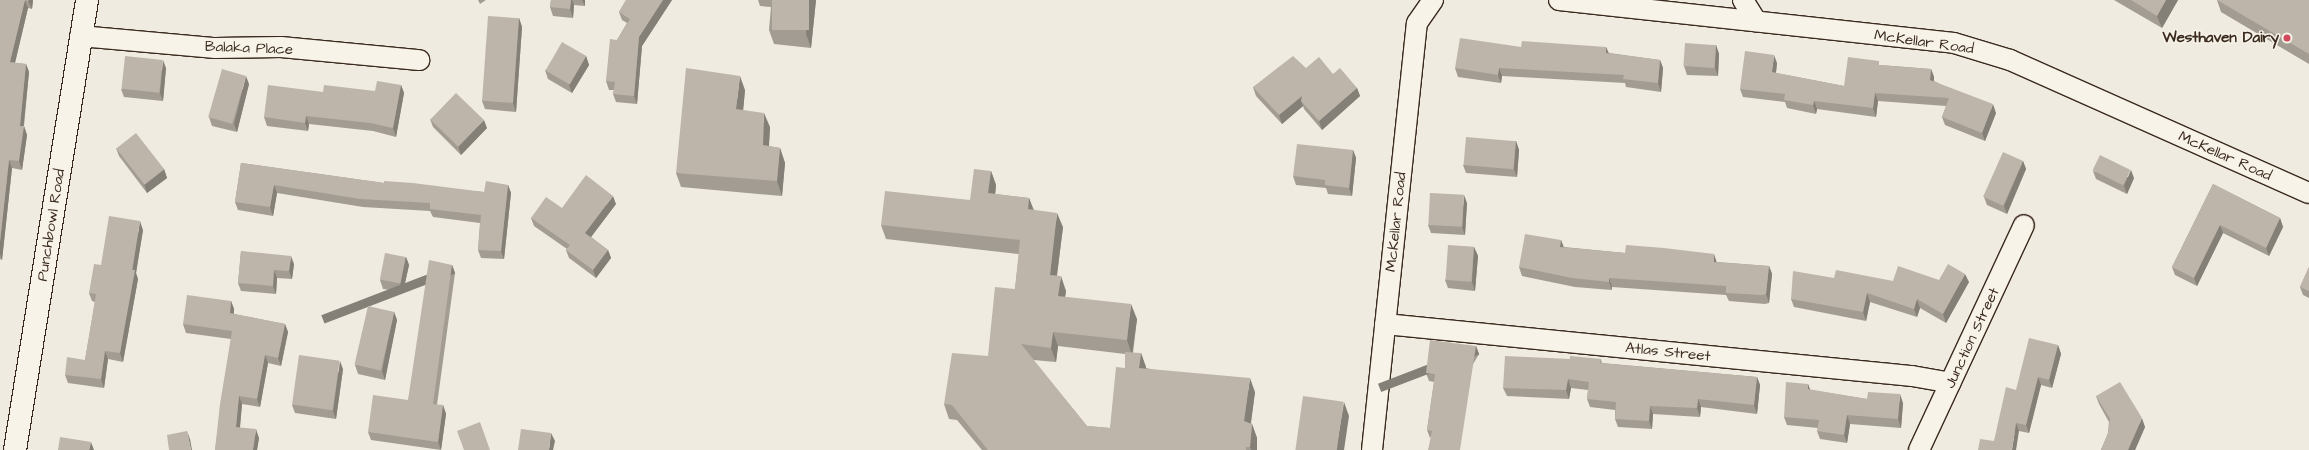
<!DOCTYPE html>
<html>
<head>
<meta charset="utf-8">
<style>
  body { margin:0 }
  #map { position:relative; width:2309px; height:450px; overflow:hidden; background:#efebe0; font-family:"Architects Daughter",sans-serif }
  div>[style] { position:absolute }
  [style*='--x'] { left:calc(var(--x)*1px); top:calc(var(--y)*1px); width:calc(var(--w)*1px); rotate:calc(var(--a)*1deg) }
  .roads { filter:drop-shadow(1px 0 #3b2a1e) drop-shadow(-1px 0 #3b2a1e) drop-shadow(0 1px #3b2a1e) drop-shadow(0 -1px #3b2a1e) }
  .street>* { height:20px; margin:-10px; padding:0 10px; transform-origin:10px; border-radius:10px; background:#f7f3e8 }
  .secondary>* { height:22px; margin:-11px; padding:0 11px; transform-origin:11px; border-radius:11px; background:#f7f3e8 }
  .wall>* { inset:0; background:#a39c92 }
  .shaded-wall>* { inset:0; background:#847f77; transform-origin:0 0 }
  .building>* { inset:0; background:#bdb5aa; transform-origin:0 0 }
  .dots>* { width:11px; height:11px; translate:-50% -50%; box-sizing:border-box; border:2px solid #f7f3e8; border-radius:50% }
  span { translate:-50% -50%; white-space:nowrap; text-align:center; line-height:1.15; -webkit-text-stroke:3px #f7f3e8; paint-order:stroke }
  .poi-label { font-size:15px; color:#3b2a1e; font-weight:700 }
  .right { translate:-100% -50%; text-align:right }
  .street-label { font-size:15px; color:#3b2a1e }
</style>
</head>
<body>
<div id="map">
  <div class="roads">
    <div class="street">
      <i style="--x:1559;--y:0;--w:397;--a:6.2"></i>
      <i style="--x:1954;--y:43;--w:59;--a:16.9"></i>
      <i style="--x:2010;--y:60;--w:327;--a:24"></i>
      <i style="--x:1743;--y:0;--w:25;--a:58"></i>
      <i style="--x:80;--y:36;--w:136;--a:5.1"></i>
      <i style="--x:215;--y:48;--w:66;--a:-0.9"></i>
      <i style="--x:281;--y:47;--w:139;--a:5.4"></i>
      <i style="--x:1385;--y:324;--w:530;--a:5.64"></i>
      <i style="--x:1912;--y:376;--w:39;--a:10"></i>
      <i style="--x:1372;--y:450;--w:429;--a:-84"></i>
      <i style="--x:1417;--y:23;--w:28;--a:-55"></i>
      <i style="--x:1919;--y:450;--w:248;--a:-65"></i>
    </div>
    <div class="secondary">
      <i style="--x:15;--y:450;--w:456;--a:-80.9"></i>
    </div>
  </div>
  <div class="wall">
    <i style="clip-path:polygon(0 0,33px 0,32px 9px,28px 8px,15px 63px,26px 64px,29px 72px,24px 126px,27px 135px,22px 170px,12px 168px,2px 260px,0 259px)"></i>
    <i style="clip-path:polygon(478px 0,486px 0,480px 4px)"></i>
    <i style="clip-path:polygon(551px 0,585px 0,585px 6px,574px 5px,573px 18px,553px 16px,550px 7px)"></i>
    <i style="clip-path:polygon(626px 0,672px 0,642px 46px,637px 104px,616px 102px,613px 94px,614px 90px,609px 90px,606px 81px,617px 40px,627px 23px,622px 20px,619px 12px)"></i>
    <i style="clip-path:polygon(758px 0,816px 0,811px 48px,774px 44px,769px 30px,771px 7px,760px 6px)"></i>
    <i style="clip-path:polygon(2114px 0,2178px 0,2162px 28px)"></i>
    <i style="clip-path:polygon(2217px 0,2309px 0,2309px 64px,2221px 12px)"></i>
    <i style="clip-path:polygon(519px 18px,522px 27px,516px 112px,485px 109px,482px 101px)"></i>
    <i style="clip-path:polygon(1716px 45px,1719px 54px,1718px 76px,1687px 75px,1684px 66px)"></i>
    <i style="clip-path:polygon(1521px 47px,1606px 47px,1609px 53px,1660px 60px,1663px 68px,1661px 92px,1626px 87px,1625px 83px,1502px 76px,1501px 83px,1458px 77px,1455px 68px)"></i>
    <i style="clip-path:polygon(586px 56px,589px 65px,572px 93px,548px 79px,545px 70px)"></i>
    <i style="clip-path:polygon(1777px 63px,1776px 73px,1844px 86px,1880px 65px,1931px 69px,1934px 77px,1934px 81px,1996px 113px,1985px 141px,1945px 125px,1942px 117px,1946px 106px,1878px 101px,1876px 117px,1817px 109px,1816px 114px,1787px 108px,1785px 102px,1743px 97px,1740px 89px)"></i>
    <i style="clip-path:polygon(166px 68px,163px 101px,124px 97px,121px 89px)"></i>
    <i style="clip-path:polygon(1306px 68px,1333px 74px,1357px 88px,1360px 96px,1322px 130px,1304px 109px,1303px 106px,1282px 124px,1256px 96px,1253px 87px)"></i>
    <i style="clip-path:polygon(249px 84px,237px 132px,212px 126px,209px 117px)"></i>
    <i style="clip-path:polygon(401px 85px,404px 93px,396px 137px,373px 131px,309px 124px,308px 131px,267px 126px,264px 117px,323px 92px,375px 91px)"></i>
    <i style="clip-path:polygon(745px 90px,743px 110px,770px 127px,769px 146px,780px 148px,785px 163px,782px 196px,681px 187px,676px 173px)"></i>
    <i style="clip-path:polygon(430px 119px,487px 128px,461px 155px,433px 127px)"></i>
    <i style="clip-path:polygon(1516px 141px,1519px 150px,1517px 177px,1466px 173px,1463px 165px)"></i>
    <i style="clip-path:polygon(116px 148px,164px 169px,167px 178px,147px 193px,119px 156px)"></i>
    <i style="clip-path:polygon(1353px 150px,1356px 158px,1352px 196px,1328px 194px,1326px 188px,1296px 185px,1293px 176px)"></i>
    <i style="clip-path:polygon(2023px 161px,2026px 169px,2007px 214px,1987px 205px,1984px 197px)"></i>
    <i style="clip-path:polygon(241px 163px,384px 183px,484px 192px,508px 185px,511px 193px,504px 259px,481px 258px,478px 250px,480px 223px,433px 217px,430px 211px,363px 207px,277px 193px,273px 216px,238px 210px,235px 202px)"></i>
    <i style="clip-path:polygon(evenodd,991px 171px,996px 185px,995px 194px,1029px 198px,1034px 210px,1063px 227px,1057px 276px,1066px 291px,1065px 297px,1137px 319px,1133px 353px,1141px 353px,1146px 368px,1255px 392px,1251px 423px,1252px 424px,1257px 438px,1257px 450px,982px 450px,957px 420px,949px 419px,944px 404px,988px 356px,1015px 289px,1019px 254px,886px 239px,881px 225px,970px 200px,991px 171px,1058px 346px,1125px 354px,1125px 368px,1110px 428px,1087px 426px,1033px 360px,1056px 362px,1058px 346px)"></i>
    <i style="clip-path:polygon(2093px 171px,2134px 178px,2127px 194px,2096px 179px)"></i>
    <i style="clip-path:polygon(2213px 184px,2280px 218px,2283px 227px,2269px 256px,2223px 233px,2197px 286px,2175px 275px,2172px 267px)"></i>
    <i style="clip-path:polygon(1467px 203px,1465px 235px,1431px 233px,1428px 225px)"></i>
    <i style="clip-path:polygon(616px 204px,591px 237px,608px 250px,611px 258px,596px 278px,569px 258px,566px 250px,567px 249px,534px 226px,531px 218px,562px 208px)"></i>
    <i style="clip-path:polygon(143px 230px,136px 273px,138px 279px,123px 362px,108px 359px,104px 388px,68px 383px,65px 375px,85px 360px,95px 302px,92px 301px,89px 293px,101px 265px)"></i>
    <i style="clip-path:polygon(1561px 240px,1564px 247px,1717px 262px,1769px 266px,1772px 274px,1769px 303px,1765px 304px,1729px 301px,1726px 295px,1612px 287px,1612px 290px,1575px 287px,1522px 276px,1519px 267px)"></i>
    <i style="clip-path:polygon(1474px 247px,1478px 256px,1475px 291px,1448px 288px,1445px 280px)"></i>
    <i style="clip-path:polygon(241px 251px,294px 264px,292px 279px,277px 278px,276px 294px,241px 291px,238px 283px)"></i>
    <i style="clip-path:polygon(406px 257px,409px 265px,403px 292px,383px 289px,380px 280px)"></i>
    <i style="clip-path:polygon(452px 265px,455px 273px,437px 405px,443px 405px,446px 414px,441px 450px,371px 440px,368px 432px,408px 400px)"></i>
    <i style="clip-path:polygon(2309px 267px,2309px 298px,2303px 295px,2300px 287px)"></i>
    <i style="clip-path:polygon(1834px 278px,1893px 281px,1939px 280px,1969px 282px,1946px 323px,1920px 308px,1917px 317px,1870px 302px,1866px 321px,1794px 307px,1791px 299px)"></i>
    <i style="clip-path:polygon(231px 301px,234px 309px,234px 314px,285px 324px,288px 332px,281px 366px,268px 363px,260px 407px,242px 404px,240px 428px,259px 438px,257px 450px,215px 450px,231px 339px,186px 333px,183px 324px)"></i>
    <i style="clip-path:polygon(394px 312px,397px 320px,385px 380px,358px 374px,355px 365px)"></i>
    <i style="clip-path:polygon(2058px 345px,2061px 354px,2052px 388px,2041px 385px,2029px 433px,2019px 431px,1994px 441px,2016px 390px)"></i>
    <i style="clip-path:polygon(1476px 346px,1479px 354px,1430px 438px,1427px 430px,1434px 382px,1429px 381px,1426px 373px)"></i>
    <i style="clip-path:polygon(1570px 359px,1601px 359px,1602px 363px,1757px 377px,1760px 385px,1757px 414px,1701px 407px,1700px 417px,1653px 414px,1652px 429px,1618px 427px,1615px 419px,1615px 410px,1590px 407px,1587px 399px,1588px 390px,1571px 388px,1569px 399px,1507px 396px,1503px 388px)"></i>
    <i style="clip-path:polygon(343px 369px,336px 419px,295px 413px,292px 405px)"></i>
    <i style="clip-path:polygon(1808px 384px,1810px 390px,1867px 399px,1903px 403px,1901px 428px,1850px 424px,1847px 443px,1820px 439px,1817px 431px,1818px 428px,1787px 425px,1784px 417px)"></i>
    <i style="clip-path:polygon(2096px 396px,2145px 427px,2135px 450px,2101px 450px,2108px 433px,2109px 422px,2099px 404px)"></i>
  </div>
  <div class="shaded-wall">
    <i style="clip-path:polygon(25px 0,28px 8px,13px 71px,10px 62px)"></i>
    <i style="clip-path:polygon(29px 0,33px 0,32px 9px,28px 1px)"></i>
    <i style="clip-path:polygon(571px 0,572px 0,574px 5px,573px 18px,570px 9px)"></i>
    <i style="clip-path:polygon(582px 0,585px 0,585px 6px)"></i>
    <i style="clip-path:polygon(663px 0,672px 0,642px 46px,637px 104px,634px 96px,639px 37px)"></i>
    <i style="clip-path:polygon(809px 0,816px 0,811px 48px,806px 34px)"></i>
    <i style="clip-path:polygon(2166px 0,2178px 0,2162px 28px,2157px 16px)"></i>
    <i style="clip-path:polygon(519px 18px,522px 27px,516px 112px,513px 103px)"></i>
    <i style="clip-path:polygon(1716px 45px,1719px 54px,1718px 76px,1715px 68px)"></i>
    <i style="clip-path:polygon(1606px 47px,1609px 55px,1606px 53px)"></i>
    <i style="clip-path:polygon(1774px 55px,1777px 63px,1775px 80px,1772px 72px)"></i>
    <i style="clip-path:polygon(586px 56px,589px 65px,572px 93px,569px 85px)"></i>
    <i style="clip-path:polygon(163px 60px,166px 68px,163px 101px,160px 93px)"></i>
    <i style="clip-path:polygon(1660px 60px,1663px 68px,1661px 92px,1658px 83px)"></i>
    <i style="clip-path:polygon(26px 64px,29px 72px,23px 131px,24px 126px,27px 135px,22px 170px,19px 161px,20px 126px)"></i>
    <i style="clip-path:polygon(1499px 68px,1502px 76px,1501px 83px,1498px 75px)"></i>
    <i style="clip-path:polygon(1931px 69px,1934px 77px,1933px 88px,1930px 80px)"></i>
    <i style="clip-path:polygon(246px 76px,249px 84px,237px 132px,234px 124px)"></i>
    <i style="clip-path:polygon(740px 76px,745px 90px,742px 123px,736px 109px)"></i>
    <i style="clip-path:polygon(401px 85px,404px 93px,396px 137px,393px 128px)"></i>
    <i style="clip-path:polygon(1357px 88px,1360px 96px,1322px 130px,1319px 121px)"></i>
    <i style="clip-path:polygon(1875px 93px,1878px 101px,1876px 117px,1873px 108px)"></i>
    <i style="clip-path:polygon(1302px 96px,1301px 101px,1303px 106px,1282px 124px,1279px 115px)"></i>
    <i style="clip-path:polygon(1814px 101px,1817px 109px,1816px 114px,1813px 105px)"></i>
    <i style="clip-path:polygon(1993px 104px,1996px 113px,1985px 141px,1982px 133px)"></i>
    <i style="clip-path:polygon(764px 113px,770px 127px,768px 160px,763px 145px)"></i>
    <i style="clip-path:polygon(306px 116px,309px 124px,308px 131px,305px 123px)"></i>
    <i style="clip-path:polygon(484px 120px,487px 128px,461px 155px,458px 146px)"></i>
    <i style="clip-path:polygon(1516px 141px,1519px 150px,1517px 177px,1514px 169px)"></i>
    <i style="clip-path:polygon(780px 148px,785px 163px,782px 196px,777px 181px)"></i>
    <i style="clip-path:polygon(1353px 150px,1356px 158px,1352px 196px,1349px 188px)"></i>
    <i style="clip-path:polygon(9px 160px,12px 168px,2px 260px,0 254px,0 242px)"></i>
    <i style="clip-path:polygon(2023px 161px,2026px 169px,2007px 214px,2004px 206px)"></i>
    <i style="clip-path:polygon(164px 169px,167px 178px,147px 193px,144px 184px)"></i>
    <i style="clip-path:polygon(2131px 170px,2134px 178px,2127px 194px,2124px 186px)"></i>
    <i style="clip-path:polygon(991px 171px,996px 185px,994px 208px,988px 193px)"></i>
    <i style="clip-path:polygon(274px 185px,277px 193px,273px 216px,270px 207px)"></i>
    <i style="clip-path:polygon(508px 185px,511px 193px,504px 259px,501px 251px)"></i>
    <i style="clip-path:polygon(1464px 195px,1467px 203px,1465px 235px,1462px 227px)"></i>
    <i style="clip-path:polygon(613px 196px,616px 204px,588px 241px,585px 233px)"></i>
    <i style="clip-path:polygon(1029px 198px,1034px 212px,1028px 209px)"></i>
    <i style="clip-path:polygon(1057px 213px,1063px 227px,1055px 289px,1050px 275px)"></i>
    <i style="clip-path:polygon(2280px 218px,2283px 227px,2269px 256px,2266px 248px)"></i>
    <i style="clip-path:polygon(140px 221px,143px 230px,136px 273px,138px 279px,123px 362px,120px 353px)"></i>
    <i style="clip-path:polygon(2220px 225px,2223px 233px,2197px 286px,2194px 278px)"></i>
    <i style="clip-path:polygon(1561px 240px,1564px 249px,1560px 247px)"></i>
    <i style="clip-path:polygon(1474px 247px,1478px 256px,1475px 291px,1472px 282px)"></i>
    <i style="clip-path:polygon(608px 250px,611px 258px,596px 278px,593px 270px)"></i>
    <i style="clip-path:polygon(1714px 254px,1717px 263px,1714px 262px)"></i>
    <i style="clip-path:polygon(291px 256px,294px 264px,292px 279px,289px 271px)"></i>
    <i style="clip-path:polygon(406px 257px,409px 265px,403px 292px,400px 284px)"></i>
    <i style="left:452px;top:265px;width:9px;height:140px;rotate:69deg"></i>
    <i style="clip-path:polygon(1769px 266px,1772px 274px,1769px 303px,1766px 294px)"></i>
    <i style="clip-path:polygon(274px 270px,277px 278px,276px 294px,273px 286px)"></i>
    <i style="clip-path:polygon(1965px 274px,1969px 282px,1946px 323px,1943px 314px)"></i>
    <i style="clip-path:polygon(1061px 276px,1066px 291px,1063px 310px,1058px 296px)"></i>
    <i style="clip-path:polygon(1609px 278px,1612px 287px,1612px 290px,1609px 282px)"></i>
    <i style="clip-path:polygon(1867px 293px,1870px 302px,1866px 321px,1863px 312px)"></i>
    <i style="clip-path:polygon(1917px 299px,1920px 308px,1917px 317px,1914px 309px)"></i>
    <i style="clip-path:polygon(231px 301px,234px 309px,233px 321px,230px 313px)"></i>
    <i style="clip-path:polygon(1131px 304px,1137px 319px,1132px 355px,1127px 340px)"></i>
    <i style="clip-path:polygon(394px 312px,397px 320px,385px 380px,382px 371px)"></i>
    <i style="clip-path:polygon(285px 324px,288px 332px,281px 366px,278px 358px)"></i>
    <i style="clip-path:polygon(1053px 332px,1058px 346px,1056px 362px,1051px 348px)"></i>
    <i style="clip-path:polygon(2058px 345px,2061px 354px,2052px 388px,2049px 380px)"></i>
    <i style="left:1476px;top:346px;width:9px;height:105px;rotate:69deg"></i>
    <i style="clip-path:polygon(105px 351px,108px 359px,104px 388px,101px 379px)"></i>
    <i style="clip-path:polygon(1141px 353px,1146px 367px,1145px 382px,1139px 368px)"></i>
    <i style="clip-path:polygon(265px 355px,268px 363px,260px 407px,257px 399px)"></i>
    <i style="clip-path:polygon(340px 361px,343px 369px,336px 419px,333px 411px)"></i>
    <i style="clip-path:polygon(1757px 377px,1760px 385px,1757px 414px,1754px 405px)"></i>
    <i style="clip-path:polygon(2038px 377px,2041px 385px,2029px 433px,2026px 425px)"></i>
    <i style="clip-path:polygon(1250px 378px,1255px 392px,1249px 436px,1244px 421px)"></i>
    <i style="clip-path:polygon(1568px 379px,1571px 388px,1569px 399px,1566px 390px)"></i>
    <i style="clip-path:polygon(1808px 384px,1811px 392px,1808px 389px)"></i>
    <i style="clip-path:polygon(1900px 394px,1903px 403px,1901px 428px,1898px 419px)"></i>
    <i style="clip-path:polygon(239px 396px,242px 404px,239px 436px,236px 427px)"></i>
    <i style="clip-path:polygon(1698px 399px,1701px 407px,1700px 417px,1697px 408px)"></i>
    <i style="clip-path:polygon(1344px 402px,1349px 416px,1344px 450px,1336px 450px)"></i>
    <i style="clip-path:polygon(443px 405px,446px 414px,441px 450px,438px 442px)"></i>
    <i style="clip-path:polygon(1650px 406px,1653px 414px,1652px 429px,1649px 421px)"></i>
    <i style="clip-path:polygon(1847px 415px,1850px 424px,1847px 443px,1844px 435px)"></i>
    <i style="clip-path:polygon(2142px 418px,2145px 427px,2135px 450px,2128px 450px)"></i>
    <i style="clip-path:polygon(2016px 423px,2019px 431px,2016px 450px,2012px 450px)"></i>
    <i style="clip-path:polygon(1252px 424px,1257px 438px,1257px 450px,1251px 450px,1250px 447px)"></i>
    <i style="clip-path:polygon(256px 429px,259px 438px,257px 450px,253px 450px)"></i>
    <i style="clip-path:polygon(187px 431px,190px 439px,192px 450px,191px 450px)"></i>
    <i style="clip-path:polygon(551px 433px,555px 441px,553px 450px,549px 450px)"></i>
    <i style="clip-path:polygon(91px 442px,94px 450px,89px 450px)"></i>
  </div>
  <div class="building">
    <i style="clip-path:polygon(0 0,29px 0,28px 1px,25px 0,10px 62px,26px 64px,20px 126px,24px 126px,19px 161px,9px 160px,0 242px)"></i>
    <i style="clip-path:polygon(551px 0,571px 0,570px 9px,550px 7px)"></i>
    <i style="clip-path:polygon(626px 0,663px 0,639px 37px,634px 96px,613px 94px,615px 82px,606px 81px,610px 39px,617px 40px,630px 19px,619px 12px)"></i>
    <i style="left:772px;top:0;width:37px;height:30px"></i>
    <i style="clip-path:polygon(2131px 0,2166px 0,2157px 16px)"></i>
    <i style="clip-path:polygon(2217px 0,2309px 0,2309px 54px)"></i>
    <i style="left:488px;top:16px;width:31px;height:85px;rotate:4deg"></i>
    <i style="clip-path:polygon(1460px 38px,1521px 47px,1522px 41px,1606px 47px,1606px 53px,1660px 60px,1658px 83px,1623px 79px,1624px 75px,1499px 68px,1498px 75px,1455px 68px)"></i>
    <i style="left:562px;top:42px;width:28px;height:33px;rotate:30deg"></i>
    <i style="left:1685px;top:43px;width:31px;height:23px;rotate:4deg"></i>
    <i style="clip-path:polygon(1745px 51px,1774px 55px,1772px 72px,1844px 86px,1848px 57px,1879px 61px,1879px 65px,1931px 69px,1930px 80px,1993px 104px,1982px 133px,1942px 117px,1949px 98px,1875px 93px,1873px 108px,1814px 101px,1813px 105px,1784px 100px,1785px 94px,1740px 89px)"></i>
    <i style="left:125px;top:56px;width:38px;height:33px;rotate:6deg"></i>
    <i style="clip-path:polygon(1293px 56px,1306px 68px,1319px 57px,1333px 74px,1340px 68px,1357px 88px,1319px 121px,1301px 101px,1302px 96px,1279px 115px,1253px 87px)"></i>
    <i style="clip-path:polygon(686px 68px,740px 76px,736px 109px,764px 113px,763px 145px,780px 148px,777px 181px,676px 173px)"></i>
    <i style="left:222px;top:69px;width:25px;height:50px;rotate:16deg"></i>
    <i style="clip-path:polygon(377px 81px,401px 85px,393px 128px,370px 123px,306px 116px,305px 123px,264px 117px,268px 85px,323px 92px,324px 85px,375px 91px)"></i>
    <i style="left:456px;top:93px;width:39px;height:37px;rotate:44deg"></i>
    <i style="left:136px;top:133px;width:46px;height:25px;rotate:52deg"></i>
    <i style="left:1466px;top:137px;width:50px;height:28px;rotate:5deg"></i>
    <i style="clip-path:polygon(1297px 144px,1353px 150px,1349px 188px,1325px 185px,1325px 180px,1293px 176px)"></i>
    <i style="left:2003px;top:152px;width:22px;height:49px;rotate:24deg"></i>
    <i style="left:2100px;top:155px;width:34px;height:17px;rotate:26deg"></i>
    <i style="clip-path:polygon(241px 163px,384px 183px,384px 181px,413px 183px,484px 192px,486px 181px,508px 185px,501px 251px,478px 250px,481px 215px,430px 209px,430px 203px,360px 199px,274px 185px,270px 207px,235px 202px)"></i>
    <i style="clip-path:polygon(974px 169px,991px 171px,988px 193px,1029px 198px,1028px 209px,1057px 213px,1050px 275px,1061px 276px,1058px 296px,1131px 304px,1127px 340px,1053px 332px,1051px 348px,1021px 344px,1087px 426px,1110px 428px,1116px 367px,1125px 368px,1125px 352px,1141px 353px,1139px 368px,1250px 378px,1244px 421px,1252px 424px,1250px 447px,1246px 447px,1246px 450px,988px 450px,952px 405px,944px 404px,952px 353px,988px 356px,995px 287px,1015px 289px,1020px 240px,881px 225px,885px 191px,970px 200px)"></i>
    <i style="clip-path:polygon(586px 175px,613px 196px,585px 233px,608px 250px,593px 270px,566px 250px,570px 245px,531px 218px,546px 197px,562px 208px)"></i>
    <i style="clip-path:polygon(2213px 184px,2280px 218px,2266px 248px,2220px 225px,2194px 278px,2172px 267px)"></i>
    <i style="left:1430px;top:193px;width:34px;height:32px;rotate:3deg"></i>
    <i style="clip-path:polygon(109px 216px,140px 221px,132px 270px,135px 270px,120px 353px,105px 351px,101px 379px,65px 375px,67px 357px,85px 360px,96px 294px,89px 293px,94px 264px,101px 265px)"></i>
    <i style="clip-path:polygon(1525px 234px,1561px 240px,1560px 247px,1625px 253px,1626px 245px,1664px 248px,1714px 254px,1714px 262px,1769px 266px,1766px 294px,1762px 295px,1726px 293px,1726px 286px,1609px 278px,1609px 282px,1572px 278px,1519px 267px)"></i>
    <i style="left:1448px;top:245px;width:26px;height:35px;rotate:4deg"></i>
    <i style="clip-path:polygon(241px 251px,291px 256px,289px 271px,274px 270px,273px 286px,238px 283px)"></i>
    <i style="left:385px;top:253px;width:21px;height:27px;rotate:11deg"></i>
    <i style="clip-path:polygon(429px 260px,452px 265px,433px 404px,443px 405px,438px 442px,368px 432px,373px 395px,408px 400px)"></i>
    <i style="clip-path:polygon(1948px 264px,1965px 274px,1943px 314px,1917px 299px,1914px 309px,1867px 293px,1863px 312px,1791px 299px,1793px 271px,1834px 278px,1836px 270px,1893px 281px,1898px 266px,1939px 280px)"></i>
    <i style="clip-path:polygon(2309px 267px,2309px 291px,2300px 287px)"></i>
    <i style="clip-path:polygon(187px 295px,231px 301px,230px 313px,285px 324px,278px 358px,265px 355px,257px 399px,239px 396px,236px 427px,256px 429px,253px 450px,215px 450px,220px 404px,232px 331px,183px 324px)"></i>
    <i style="left:368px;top:306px;width:27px;height:60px;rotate:13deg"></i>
    <i style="clip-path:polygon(2029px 338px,2058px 345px,2049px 380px,2038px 377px,2026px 425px,2016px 423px,2012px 450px,1978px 450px,1980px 439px,1994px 441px,2006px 387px,2016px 390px)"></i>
    <i style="clip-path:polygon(1430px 340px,1476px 346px,1460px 450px,1428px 450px,1432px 431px,1427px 430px,1435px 374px,1426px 373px)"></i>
    <i style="left:299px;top:355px;width:41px;height:50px;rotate:8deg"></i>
    <i style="clip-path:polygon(1505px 356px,1570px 359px,1570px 356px,1601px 359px,1600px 363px,1757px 377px,1754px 405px,1698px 399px,1697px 408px,1650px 406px,1649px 421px,1615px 419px,1616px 402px,1587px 399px,1589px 382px,1568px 379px,1566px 390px,1503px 388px)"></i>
    <i style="clip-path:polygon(1786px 382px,1808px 384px,1808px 389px,1867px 399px,1868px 392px,1900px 394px,1898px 419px,1847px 415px,1844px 435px,1817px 431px,1819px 420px,1784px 417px)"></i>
    <i style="clip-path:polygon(2120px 382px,2142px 418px,2128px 450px,2101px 450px,2108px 433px,2110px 419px,2096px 396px)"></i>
    <i style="left:1303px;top:396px;width:41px;height:55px;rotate:8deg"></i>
    <i style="clip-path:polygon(480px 422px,490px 450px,464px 450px,457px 431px)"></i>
    <i style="clip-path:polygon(521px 429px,551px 433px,549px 450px,518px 450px)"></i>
    <i style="clip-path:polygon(187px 431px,191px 450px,169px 450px,167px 435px)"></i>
    <i style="clip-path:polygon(60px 437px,91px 442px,89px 450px,58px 450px)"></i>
  </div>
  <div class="dots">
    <i style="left:2287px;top:38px;background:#d1495b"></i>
  </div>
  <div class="poi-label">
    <span class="right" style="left:2279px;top:38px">Westhaven Dairy</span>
  </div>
  <div class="street-label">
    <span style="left:1924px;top:42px;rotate:8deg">McKellar Road</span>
    <span style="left:249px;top:48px;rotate:2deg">Balaka Place</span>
    <span style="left:2225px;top:156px;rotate:24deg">McKellar Road</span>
    <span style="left:1396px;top:222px;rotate:-84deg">McKellar Road</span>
    <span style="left:51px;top:225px;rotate:-81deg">Punchbowl Road</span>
    <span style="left:1972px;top:338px;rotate:-65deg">Junction Street</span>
    <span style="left:1668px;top:352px;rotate:6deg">Atlas Street</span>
  </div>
</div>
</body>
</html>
